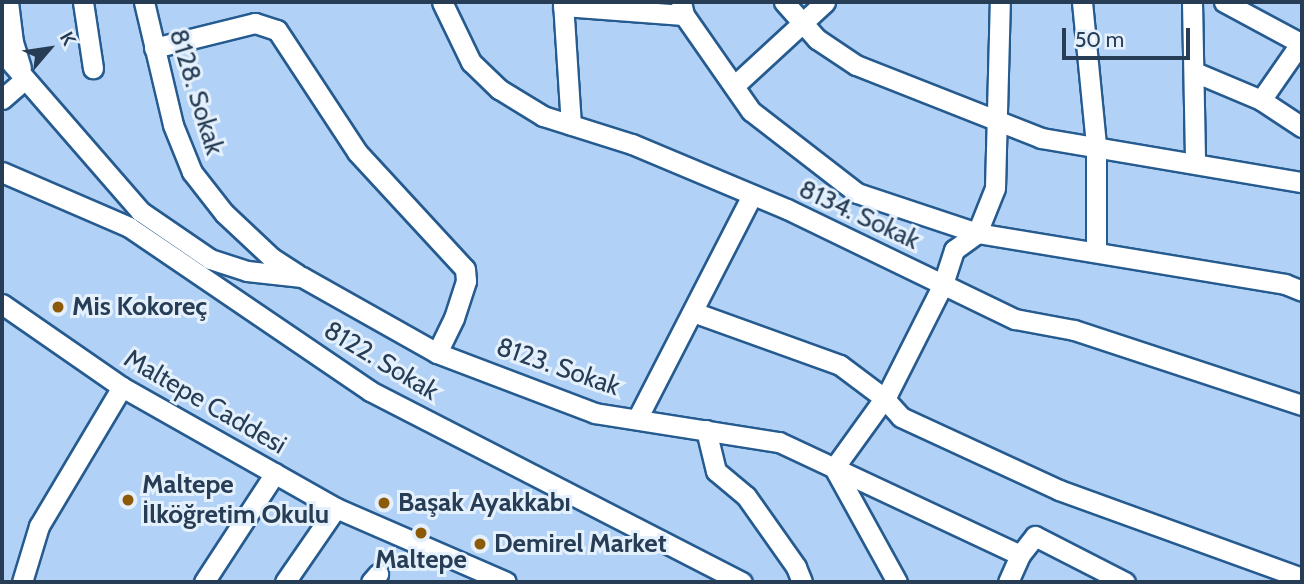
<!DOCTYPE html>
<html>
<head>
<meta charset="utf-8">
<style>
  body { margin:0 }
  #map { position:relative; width:1304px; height:584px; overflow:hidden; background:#b1d2f6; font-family:Cabin,sans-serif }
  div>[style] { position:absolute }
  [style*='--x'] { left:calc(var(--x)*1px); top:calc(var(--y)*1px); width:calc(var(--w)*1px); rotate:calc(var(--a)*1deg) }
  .roads { filter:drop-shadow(2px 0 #265b90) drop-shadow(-2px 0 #265b90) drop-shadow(0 2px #265b90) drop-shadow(0 -2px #265b90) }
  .minor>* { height:19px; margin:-9.5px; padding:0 9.5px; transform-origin:9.5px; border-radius:9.5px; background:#fff }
  .dots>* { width:19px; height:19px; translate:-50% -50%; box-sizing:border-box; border:4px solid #e5f0fd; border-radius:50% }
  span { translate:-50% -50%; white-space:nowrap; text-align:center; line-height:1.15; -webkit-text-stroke:6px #e5f0fd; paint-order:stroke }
  .street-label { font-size:26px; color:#263d55 }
  .poi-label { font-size:26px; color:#263d55; font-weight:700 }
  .left { translate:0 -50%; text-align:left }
  .frame { position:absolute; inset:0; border:4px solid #263d55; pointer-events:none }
  .north { position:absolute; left:14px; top:14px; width:70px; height:70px; -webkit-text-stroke:5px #e5f0fd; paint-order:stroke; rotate:61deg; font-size:19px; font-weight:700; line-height:28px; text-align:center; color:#263d55 }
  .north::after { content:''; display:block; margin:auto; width:24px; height:32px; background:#263d55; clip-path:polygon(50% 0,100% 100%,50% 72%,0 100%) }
  .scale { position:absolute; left:1062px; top:28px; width:128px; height:32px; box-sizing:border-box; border:4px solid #263d55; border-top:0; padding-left:9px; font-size:21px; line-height:24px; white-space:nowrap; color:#263d55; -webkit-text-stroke:5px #e5f0fd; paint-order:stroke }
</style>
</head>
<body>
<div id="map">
  <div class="roads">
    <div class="minor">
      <i style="--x:8;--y:2;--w:40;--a:82.9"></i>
      <i style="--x:13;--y:42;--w:27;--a:73"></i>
      <i style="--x:83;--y:2;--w:67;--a:81.4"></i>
      <i style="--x:144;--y:2;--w:126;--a:76.7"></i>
      <i style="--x:173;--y:125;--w:51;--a:68"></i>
      <i style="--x:192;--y:172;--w:52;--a:52"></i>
      <i style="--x:224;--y:213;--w:66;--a:43.2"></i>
      <i style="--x:272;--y:258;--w:30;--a:33"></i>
      <i style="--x:442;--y:2;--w:67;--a:64.2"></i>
      <i style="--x:471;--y:62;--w:39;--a:44"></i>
      <i style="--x:499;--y:89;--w:52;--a:31.5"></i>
      <i style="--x:543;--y:116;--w:93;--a:17.5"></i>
      <i style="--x:632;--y:144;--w:168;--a:22.8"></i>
      <i style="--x:787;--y:209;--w:253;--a:25.8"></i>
      <i style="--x:1015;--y:319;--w:60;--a:10.6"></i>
      <i style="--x:1074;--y:330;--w:240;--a:18.2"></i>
      <i style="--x:563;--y:2;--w:123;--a:86.3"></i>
      <i style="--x:681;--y:2;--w:13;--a:77"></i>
      <i style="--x:684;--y:15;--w:117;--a:55.1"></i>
      <i style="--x:751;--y:111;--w:134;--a:37.7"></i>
      <i style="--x:857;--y:193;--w:126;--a:18.4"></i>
      <i style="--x:977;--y:233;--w:312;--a:9.4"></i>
      <i style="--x:1285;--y:284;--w:18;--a:22"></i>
      <i style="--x:784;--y:2;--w:50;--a:48.3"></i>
      <i style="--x:817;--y:39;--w:47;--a:33.7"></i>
      <i style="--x:856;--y:65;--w:199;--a:21.5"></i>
      <i style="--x:1041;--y:138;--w:265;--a:9.6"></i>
      <i style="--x:1082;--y:2;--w:143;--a:84.4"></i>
      <i style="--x:1096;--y:144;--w:108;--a:90"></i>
      <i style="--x:1192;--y:2;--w:160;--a:88.9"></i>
      <i style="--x:1224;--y:2;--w:89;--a:28.3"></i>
      <i style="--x:563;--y:6;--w:121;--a:4.3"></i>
      <i style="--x:154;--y:48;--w:104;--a:-13.9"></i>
      <i style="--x:255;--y:23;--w:23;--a:18"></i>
      <i style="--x:277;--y:30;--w:146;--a:56.7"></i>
      <i style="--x:357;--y:152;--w:159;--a:47.3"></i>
      <i style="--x:465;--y:269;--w:12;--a:85"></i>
      <i style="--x:466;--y:281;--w:39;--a:108"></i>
      <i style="--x:454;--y:318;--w:39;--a:116"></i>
      <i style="--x:2;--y:52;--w:211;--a:49"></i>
      <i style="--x:140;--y:211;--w:85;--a:34.4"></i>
      <i style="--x:210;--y:259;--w:39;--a:18"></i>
      <i style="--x:247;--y:271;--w:55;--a:6.2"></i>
      <i style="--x:302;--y:277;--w:155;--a:29.4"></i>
      <i style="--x:437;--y:353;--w:169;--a:20.8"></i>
      <i style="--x:595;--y:413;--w:186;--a:9"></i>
      <i style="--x:779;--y:442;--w:266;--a:25.1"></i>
      <i style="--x:1020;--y:555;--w:24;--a:-52"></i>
      <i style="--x:1035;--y:536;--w:101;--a:27.1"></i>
      <i style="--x:1197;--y:73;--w:69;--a:22.9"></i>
      <i style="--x:1261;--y:100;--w:49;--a:33.4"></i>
      <i style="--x:734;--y:86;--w:124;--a:-42.7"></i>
      <i style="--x:2;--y:99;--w:30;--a:-41"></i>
      <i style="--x:1261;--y:100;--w:72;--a:-55.2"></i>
      <i style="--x:2;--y:172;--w:138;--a:23.4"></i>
      <i style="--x:129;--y:227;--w:292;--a:34.2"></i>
      <i style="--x:370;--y:391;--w:418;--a:27.2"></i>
      <i style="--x:2;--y:304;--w:146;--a:34.7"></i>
      <i style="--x:122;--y:387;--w:246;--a:29.5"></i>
      <i style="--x:336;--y:508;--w:185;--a:23.5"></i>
      <i style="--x:693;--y:312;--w:156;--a:19.8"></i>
      <i style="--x:840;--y:365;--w:55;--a:36.9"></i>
      <i style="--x:884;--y:398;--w:25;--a:48"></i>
      <i style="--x:901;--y:417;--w:174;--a:24.8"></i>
      <i style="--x:1059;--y:490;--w:258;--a:19.9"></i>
      <i style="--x:637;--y:419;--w:252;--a:-62.8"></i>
      <i style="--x:706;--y:430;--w:42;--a:76.3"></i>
      <i style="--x:716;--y:471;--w:39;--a:40"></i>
      <i style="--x:746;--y:496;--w:87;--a:54.8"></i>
      <i style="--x:796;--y:567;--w:16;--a:68"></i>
      <i style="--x:22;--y:582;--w:59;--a:-73.1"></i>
      <i style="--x:39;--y:526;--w:162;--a:-59.2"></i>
      <i style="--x:204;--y:582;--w:130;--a:-56.9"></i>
      <i style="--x:285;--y:582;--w:90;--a:-55.4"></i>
      <i style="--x:371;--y:582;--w:11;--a:-49"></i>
      <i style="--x:897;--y:582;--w:130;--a:-118.9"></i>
      <i style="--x:834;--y:468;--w:92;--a:-54.2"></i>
      <i style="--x:888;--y:393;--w:122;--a:-63.2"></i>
      <i style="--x:943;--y:284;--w:36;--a:-72"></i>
      <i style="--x:954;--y:250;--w:29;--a:-36"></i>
      <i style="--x:977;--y:233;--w:48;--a:-68.2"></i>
      <i style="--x:995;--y:188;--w:186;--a:-88.5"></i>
      <i style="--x:1008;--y:582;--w:30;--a:-66"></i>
    </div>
  </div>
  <div class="dots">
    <i style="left:58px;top:307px;background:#8d5b08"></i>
    <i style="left:128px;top:500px;background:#8d5b08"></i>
    <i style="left:384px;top:503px;background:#8d5b08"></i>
    <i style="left:421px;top:533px;background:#8d5b08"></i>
    <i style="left:480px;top:544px;background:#8d5b08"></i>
  </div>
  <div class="street-label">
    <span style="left:196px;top:92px;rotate:73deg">8128. Sokak</span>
    <span style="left:859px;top:215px;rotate:25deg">8134. Sokak</span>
    <span style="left:381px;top:361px;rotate:31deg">8122. Sokak</span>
    <span style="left:558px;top:367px;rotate:19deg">8123. Sokak</span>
    <span style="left:205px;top:402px;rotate:30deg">Maltepe Caddesi</span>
  </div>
  <div class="poi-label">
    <span class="left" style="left:72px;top:307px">Mis Kokoreç</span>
    <span class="left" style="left:142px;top:500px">Maltepe<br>İlköğretim Okulu</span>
    <span class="left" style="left:398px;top:503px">Başak Ayakkabı</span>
    <span class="left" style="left:494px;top:544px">Demirel Market</span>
    <span style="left:421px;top:560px">Maltepe</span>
  </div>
  <div class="frame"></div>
  <div class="north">K</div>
  <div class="scale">50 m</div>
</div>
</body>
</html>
